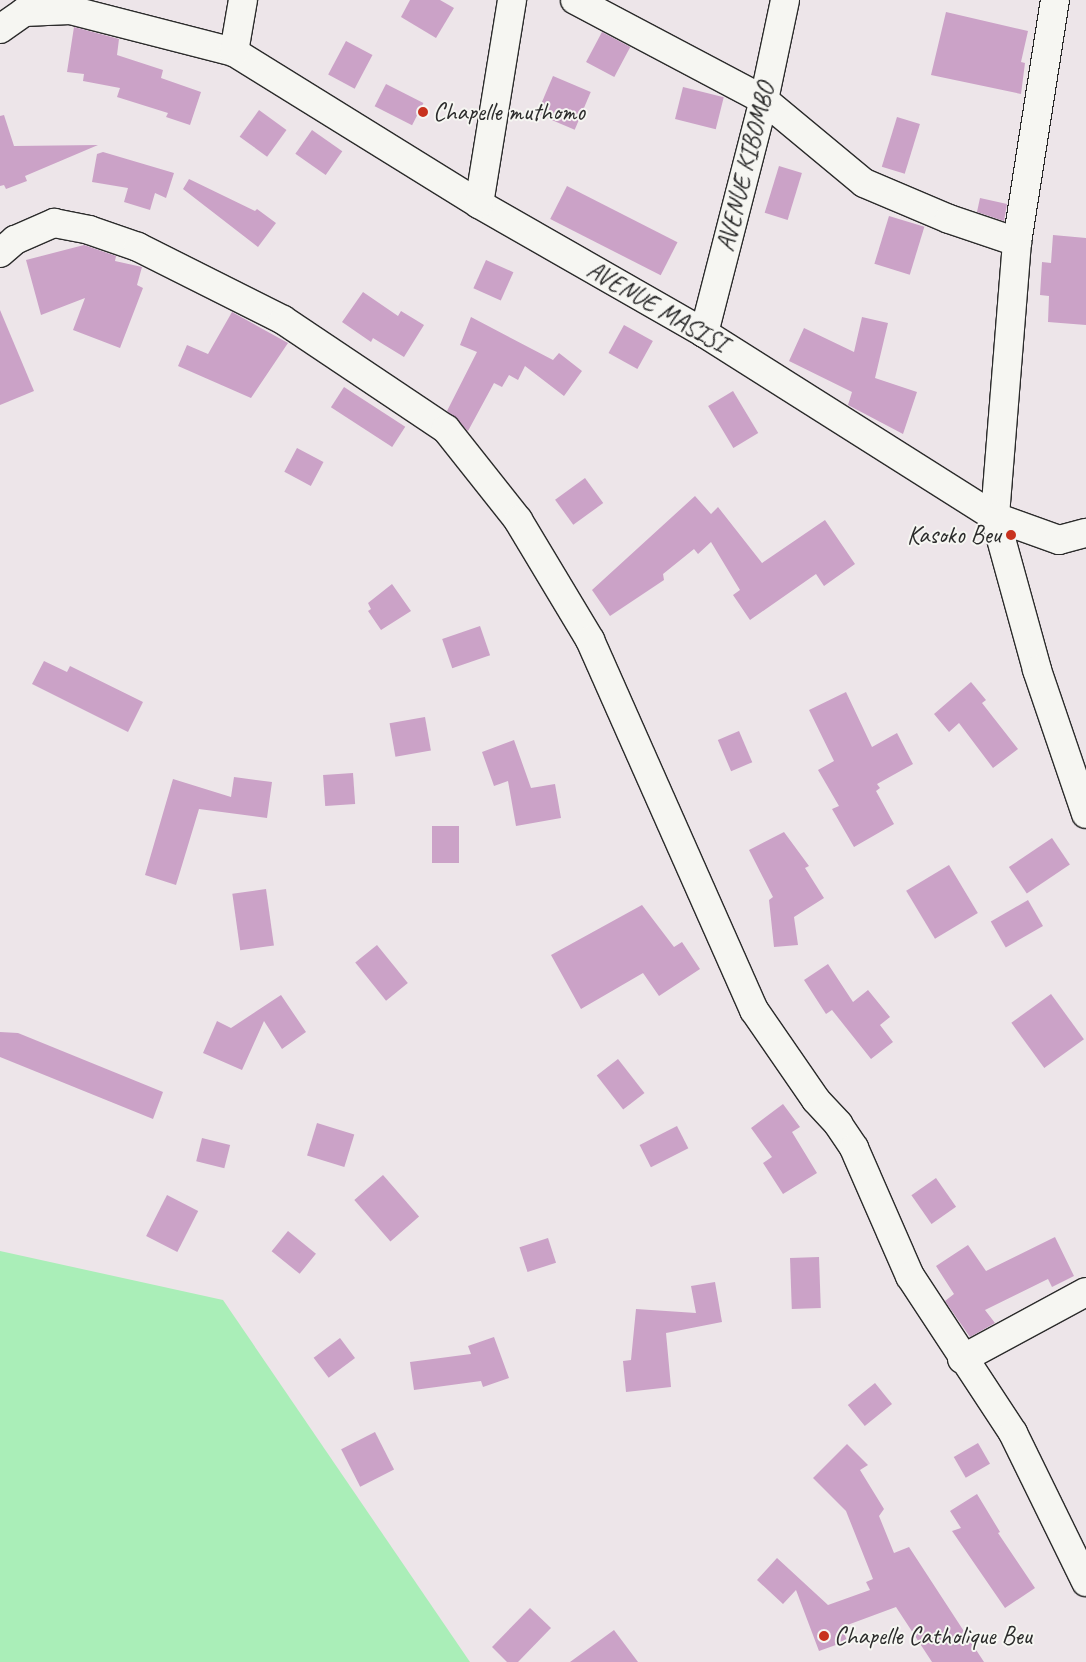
<!DOCTYPE html>
<html>
<head>
<meta charset="utf-8">
<style>
  body { margin:0 }
  #map { position:relative; width:1086px; height:1662px; overflow:hidden; background:#ede5e9; font-family:Caveat,sans-serif }
  div>[style] { position:absolute }
  [style*='--x'] { left:calc(var(--x)*1px); top:calc(var(--y)*1px); width:calc(var(--w)*1px); rotate:calc(var(--a)*1deg) }
  .green>* { inset:0; background:#aaeeb8 }
  .building>* { inset:0; background:#cba2c7; transform-origin:0 0 }
  .roads { filter:drop-shadow(1px 0 #2b2b2b) drop-shadow(-1px 0 #2b2b2b) drop-shadow(0 1px #2b2b2b) drop-shadow(0 -1px #2b2b2b) }
  .street>* { height:28px; margin:-14px; padding:0 14px; transform-origin:14px; border-radius:14px; background:#f6f6f2 }
  .dots>* { width:14px; height:14px; translate:-50% -50%; box-sizing:border-box; border:2px solid #f6f6f2; border-radius:50% }
  span { translate:-50% -50%; white-space:nowrap; text-align:center; line-height:1.15; -webkit-text-stroke:4px #f6f6f2; paint-order:stroke }
  .poi-label { font-size:25px; color:#2b2b2b }
  .left { translate:0 -50%; text-align:left }
  .right { translate:-100% -50%; text-align:right }
  .street-label { font-size:25px; color:#2b2b2b }
</style>
</head>
<body>
<div id="map">
  <div class="green">
    <i style="clip-path:polygon(0 1251px,223px 1300px,470px 1662px,0 1662px)"></i>
  </div>
  <div class="building">
    <i style="clip-path:polygon(410px 0,440px 0,454px 8px,436px 38px,401px 17px)"></i>
    <i style="clip-path:polygon(946px 12px,1028px 31px,1021px 62px,1025px 63px,1021px 94px,931px 75px)"></i>
    <i style="clip-path:polygon(74px 27px,119px 39px,117px 55px,163px 70px,161px 78px,201px 92px,190px 125px,166px 117px,168px 113px,117px 97px,120px 88px,83px 81px,84px 74px,67px 72px)"></i>
    <i style="left:602px;top:32px;width:32px;height:34px;rotate:28deg"></i>
    <i style="left:346px;top:41px;width:30px;height:38px;rotate:28deg"></i>
    <i style="left:553px;top:76px;width:41px;height:41px;rotate:23deg"></i>
    <i style="left:386px;top:84px;width:42px;height:25px;rotate:27deg"></i>
    <i style="left:683px;top:87px;width:42px;height:33px;rotate:14deg"></i>
    <i style="left:259px;top:110px;width:34px;height:33px;rotate:36deg"></i>
    <i style="clip-path:polygon(4px 115px,14px 146px,98px 145px,25px 176px,27px 181px,6px 189px,4px 185px,0 186px,0 116px)"></i>
    <i style="left:897px;top:117px;width:24px;height:52px;rotate:17deg"></i>
    <i style="left:312px;top:130px;width:37px;height:29px;rotate:35deg"></i>
    <i style="clip-path:polygon(103px 152px,174px 173px,166px 198px,155px 193px,150px 210px,124px 202px,128px 188px,92px 182px,97px 154px)"></i>
    <i style="left:779px;top:166px;width:24px;height:49px;rotate:17deg"></i>
    <i style="clip-path:polygon(189px 179px,255px 211px,257px 209px,276px 223px,258px 247px,183px 189px)"></i>
    <i style="left:567px;top:186px;width:124px;height:37px;rotate:27deg"></i>
    <i style="clip-path:polygon(980px 198px,1007px 204px,1004px 221px,977px 212px)"></i>
    <i style="left:889px;top:216px;width:37px;height:50px;rotate:17deg"></i>
    <i style="clip-path:polygon(1053px 235px,1086px 238px,1086px 325px,1048px 322px,1049px 296px,1040px 295px,1042px 262px,1051px 263px)"></i>
    <i style="clip-path:polygon(84px 245px,116px 256px,115px 261px,142px 267px,137px 285px,143px 288px,120px 348px,73px 330px,85px 298px,41px 315px,26px 260px)"></i>
    <i style="left:486px;top:260px;width:30px;height:31px;rotate:24deg"></i>
    <i style="clip-path:polygon(363px 292px,398px 316px,401px 311px,424px 325px,404px 357px,373px 338px,371px 342px,342px 322px)"></i>
    <i style="clip-path:polygon(0 310px,34px 391px,0 405px)"></i>
    <i style="clip-path:polygon(232px 312px,288px 343px,251px 398px,178px 366px,187px 345px,208px 354px)"></i>
    <i style="clip-path:polygon(471px 317px,553px 360px,559px 353px,582px 371px,564px 396px,525px 366px,518px 380px,509px 375px,502px 387px,494px 383px,468px 431px,447px 411px,477px 352px,460px 345px)"></i>
    <i style="clip-path:polygon(862px 317px,888px 323px,875px 378px,917px 392px,903px 434px,848px 405px,852px 392px,789px 361px,804px 328px,854px 352px)"></i>
    <i style="left:624px;top:325px;width:33px;height:32px;rotate:29deg"></i>
    <i style="left:344px;top:387px;width:73px;height:24px;rotate:33deg"></i>
    <i style="left:733px;top:391px;width:49px;height:29px;rotate:59deg"></i>
    <i style="left:297px;top:448px;width:30px;height:27px;rotate:28deg"></i>
    <i style="left:585px;top:478px;width:31px;height:37px;rotate:54deg"></i>
    <i style="clip-path:polygon(695px 496px,711px 514px,718px 507px,762px 563px,825px 520px,855px 564px,824px 586px,816px 574px,750px 620px,733px 595px,740px 590px,711px 542px,698px 554px,694px 549px,663px 574px,664px 580px,610px 616px,592px 590px)"></i>
    <i style="clip-path:polygon(392px 584px,411px 611px,381px 630px,368px 611px,371px 609px,368px 603px)"></i>
    <i style="left:480px;top:626px;width:31px;height:40px;rotate:71deg"></i>
    <i style="clip-path:polygon(44px 661px,67px 672px,70px 666px,143px 702px,128px 732px,32px 684px)"></i>
    <i style="clip-path:polygon(971px 682px,986px 700px,982px 703px,1018px 749px,993px 768px,959px 723px,949px 732px,934px 714px)"></i>
    <i style="clip-path:polygon(846px 692px,872px 747px,897px 733px,913px 764px,877px 784px,880px 788px,876px 791px,894px 824px,854px 847px,832px 809px,839px 806px,818px 770px,834px 761px,809px 710px)"></i>
    <i style="left:425px;top:717px;width:34px;height:36px;rotate:80deg"></i>
    <i style="left:739px;top:731px;width:34px;height:23px;rotate:67deg"></i>
    <i style="clip-path:polygon(514px 740px,531px 788px,555px 784px,561px 818px,516px 826px,508px 781px,494px 786px,482px 752px)"></i>
    <i style="left:353px;top:773px;width:31px;height:30px;rotate:86deg"></i>
    <i style="clip-path:polygon(234px 777px,272px 782px,267px 818px,199px 809px,176px 885px,145px 875px,173px 779px,231px 797px)"></i>
    <i style="left:432px;top:826px;width:27px;height:37px"></i>
    <i style="clip-path:polygon(784px 832px,809px 866px,805px 868px,824px 898px,794px 917px,798px 945px,774px 947px,769px 900px,773px 897px,749px 850px)"></i>
    <i style="left:1052px;top:838px;width:32px;height:52px;rotate:56deg"></i>
    <i style="left:949px;top:865px;width:56px;height:50px;rotate:59deg"></i>
    <i style="left:266px;top:889px;width:57px;height:34px;rotate:82deg"></i>
    <i style="left:1028px;top:900px;width:30px;height:43px;rotate:60deg"></i>
    <i style="clip-path:polygon(642px 905px,674px 947px,682px 942px,700px 969px,659px 996px,643px 973px,581px 1009px,551px 955px)"></i>
    <i style="left:377px;top:945px;width:49px;height:28px;rotate:51deg"></i>
    <i style="clip-path:polygon(828px 964px,853px 1002px,868px 990px,890px 1017px,880px 1025px,893px 1042px,871px 1059px,832px 1010px,826px 1014px,804px 980px)"></i>
    <i style="left:1051px;top:994px;width:56px;height:49px;rotate:54deg"></i>
    <i style="clip-path:polygon(281px 995px,306px 1032px,282px 1049px,264px 1021px,242px 1070px,203px 1053px,217px 1021px,231px 1028px)"></i>
    <i style="clip-path:polygon(0 1032px,18px 1033px,163px 1092px,153px 1119px,0 1057px)"></i>
    <i style="left:618px;top:1059px;width:43px;height:27px;rotate:52deg"></i>
    <i style="clip-path:polygon(783px 1104px,800px 1127px,792px 1132px,817px 1173px,783px 1194px,763px 1163px,772px 1157px,751px 1128px)"></i>
    <i style="left:317px;top:1123px;width:39px;height:34px;rotate:17deg"></i>
    <i style="left:677px;top:1126px;width:25px;height:42px;rotate:63deg"></i>
    <i style="left:202px;top:1138px;width:29px;height:24px;rotate:14deg"></i>
    <i style="left:383px;top:1175px;width:55px;height:38px;rotate:49deg"></i>
    <i style="left:936px;top:1178px;width:35px;height:30px;rotate:55deg"></i>
    <i style="left:167px;top:1195px;width:35px;height:46px;rotate:27deg"></i>
    <i style="left:288px;top:1231px;width:36px;height:26px;rotate:39deg"></i>
    <i style="clip-path:polygon(1055px 1237px,1074px 1276px,1052px 1287px,1048px 1279px,985px 1310px,995px 1323px,970px 1337px,945px 1301px,954px 1294px,936px 1266px,968px 1245px,986px 1271px)"></i>
    <i style="left:548px;top:1238px;width:26px;height:30px;rotate:72deg"></i>
    <i style="left:819px;top:1257px;width:51px;height:29px;rotate:88deg"></i>
    <i style="clip-path:polygon(715px 1282px,722px 1322px,666px 1333px,671px 1387px,626px 1392px,623px 1361px,631px 1360px,636px 1309px,696px 1313px,691px 1286px)"></i>
    <i style="clip-path:polygon(494px 1337px,509px 1378px,483px 1387px,481px 1381px,414px 1390px,410px 1362px,471px 1354px,468px 1346px)"></i>
    <i style="left:340px;top:1338px;width:25px;height:33px;rotate:53deg"></i>
    <i style="left:875px;top:1383px;width:27px;height:35px;rotate:51deg"></i>
    <i style="left:375px;top:1432px;width:42px;height:38px;rotate:63deg"></i>
    <i style="left:978px;top:1443px;width:24px;height:28px;rotate:60deg"></i>
    <i style="clip-path:polygon(847px 1444px,868px 1465px,860px 1470px,884px 1509px,879px 1516px,894px 1553px,909px 1547px,984px 1662px,932px 1662px,896px 1607px,842px 1627px,847px 1641px,819px 1651px,796px 1590px,783px 1604px,757px 1580px,777px 1558px,828px 1605px,870px 1590px,866px 1582px,873px 1579px,846px 1511px,813px 1478px)"></i>
    <i style="clip-path:polygon(977px 1494px,1000px 1532px,998px 1533px,1035px 1588px,1005px 1608px,952px 1531px,961px 1528px,950px 1511px)"></i>
    <i style="clip-path:polygon(530px 1608px,551px 1628px,518px 1662px,507px 1662px,492px 1647px)"></i>
    <i style="clip-path:polygon(614px 1630px,638px 1662px,570px 1662px)"></i>
  </div>
  <div class="roads">
    <div class="street">
      <i style="--x:575;--y:0;--w:214;--a:27.9"></i>
      <i style="--x:764;--y:100;--w:130;--a:39.7"></i>
      <i style="--x:864;--y:183;--w:92;--a:23"></i>
      <i style="--x:949;--y:219;--w:72;--a:18.7"></i>
      <i style="--x:1055;--y:0;--w:245;--a:98.9"></i>
      <i style="--x:1017;--y:242;--w:276;--a:94.6"></i>
      <i style="--x:995;--y:517;--w:159;--a:74.6"></i>
      <i style="--x:1037;--y:670;--w:152;--a:71.2"></i>
      <i style="--x:0;--y:29;--w:29;--a:-35"></i>
      <i style="--x:24;--y:12;--w:46;--a:-2.5"></i>
      <i style="--x:70;--y:10;--w:169;--a:14.4"></i>
      <i style="--x:234;--y:52;--w:288;--a:31.8"></i>
      <i style="--x:479;--y:204;--w:259;--a:29.8"></i>
      <i style="--x:704;--y:333;--w:344;--a:32.3"></i>
      <i style="--x:995;--y:517;--w:68;--a:19.8"></i>
      <i style="--x:1059;--y:540;--w:28;--a:-15"></i>
      <i style="--x:234;--y:52;--w:53;--a:-80.2"></i>
      <i style="--x:479;--y:204;--w:207;--a:-80.8"></i>
      <i style="--x:0;--y:253;--w:20;--a:-41"></i>
      <i style="--x:15;--y:240;--w:43;--a:-23.6"></i>
      <i style="--x:54;--y:223;--w:36;--a:11"></i>
      <i style="--x:89;--y:230;--w:52;--a:19.1"></i>
      <i style="--x:138;--y:247;--w:162;--a:26.7"></i>
      <i style="--x:283;--y:320;--w:196;--a:33.8"></i>
      <i style="--x:446;--y:429;--w:116;--a:51.6"></i>
      <i style="--x:518;--y:520;--w:140;--a:59"></i>
      <i style="--x:590;--y:640;--w:405;--a:66.1"></i>
      <i style="--x:754;--y:1010;--w:109;--a:55.4"></i>
      <i style="--x:816;--y:1100;--w:33;--a:47"></i>
      <i style="--x:838;--y:1124;--w:29;--a:56"></i>
      <i style="--x:854;--y:1148;--w:140;--a:66.4"></i>
      <i style="--x:910;--y:1276;--w:188;--a:56.7"></i>
      <i style="--x:1013;--y:1433;--w:166;--a:63.9"></i>
      <i style="--x:704;--y:333;--w:241;--a:-75.6"></i>
      <i style="--x:764;--y:100;--w:102;--a:-78.1"></i>
      <i style="--x:962;--y:1359;--w:141;--a:-28.4"></i>
    </div>
  </div>
  <div class="dots">
    <i style="left:423px;top:112px;background:#c8321e"></i>
    <i style="left:1011px;top:535px;background:#c8321e"></i>
    <i style="left:824px;top:1636px;background:#c8321e"></i>
  </div>
  <div class="poi-label">
    <span class="left" style="left:433px;top:112px">Chapelle muthomo</span>
    <span class="right" style="left:1001px;top:535px">Kasoko Beu</span>
    <span class="left" style="left:834px;top:1636px">Chapelle Catholique Beu</span>
  </div>
  <div class="street-label">
    <span style="left:746px;top:167px;rotate:-76deg">AVENUE KIBOMBO</span>
    <span style="left:657px;top:307px;rotate:30deg">AVENUE MASISI</span>
  </div>
</div>
</body>
</html>
